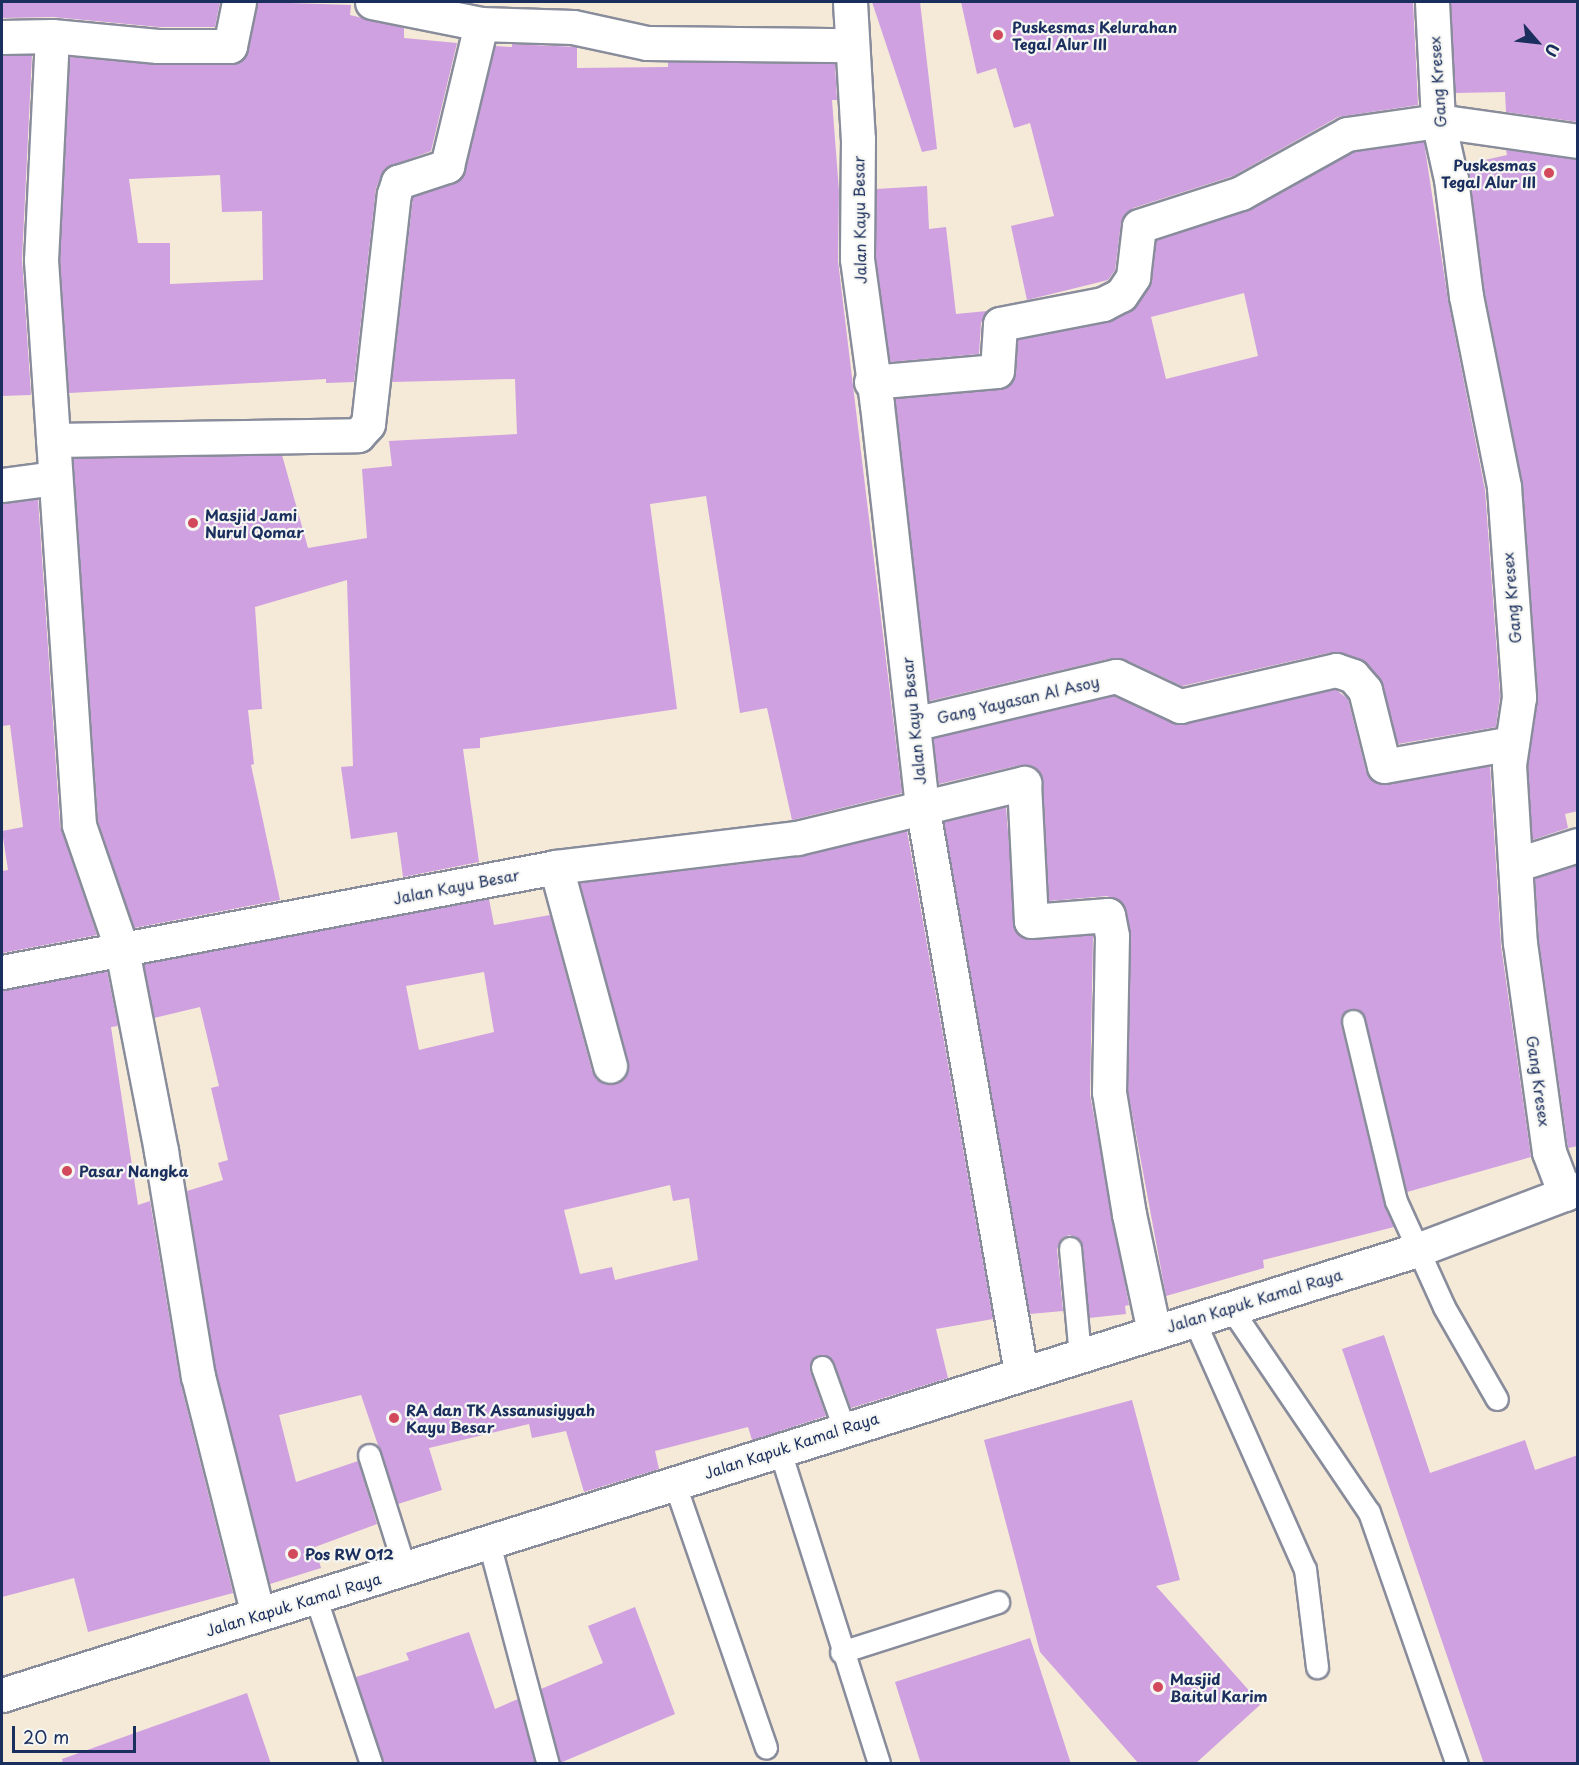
<!DOCTYPE html>
<html>
<head>
<meta charset="utf-8">
<style>
  body { margin:0 }
  #map { position:relative; width:1579px; height:1765px; overflow:hidden; background:#f5e9d8; font-family:"Playpen Sans",sans-serif }
  div>[style] { position:absolute }
  [style*='--x'] { left:calc(var(--x)*1px); top:calc(var(--y)*1px); width:calc(var(--w)*1px); rotate:calc(var(--a)*1deg) }
  .building>* { inset:0; background:#cfa1e0 }
  .roads { filter:drop-shadow(2px 0 #888c9b) drop-shadow(-2px 0 #888c9b) drop-shadow(0 2px #888c9b) drop-shadow(0 -2px #888c9b) }
  .service>* { height:21px; margin:-10.5px; padding:0 10.5px; transform-origin:10.5px; border-radius:10.5px; background:#fff }
  .minor>* { height:33px; margin:-16.5px; padding:0 16.5px; transform-origin:16.5px; border-radius:16.5px; background:#fff }
  .secondary>* { height:33px; margin:-16.5px; padding:0 16.5px; transform-origin:16.5px; border-radius:16.5px; background:#fff }
  .dots>* { width:16px; height:16px; translate:-50% -50%; box-sizing:border-box; border:3px solid #f6f6f2; border-radius:50% }
  span { translate:-50% -50%; white-space:nowrap; text-align:center; line-height:1.15; -webkit-text-stroke:4.5px #f6f6f2; paint-order:stroke }
  .poi-label { font-size:15px; color:#1b2f5e; font-weight:700 }
  .left { translate:0 -50%; text-align:left }
  .right { translate:-100% -50%; text-align:right }
  .street-label { font-size:15px; color:#1b2f5e }
  .frame { position:absolute; inset:0; border:3px solid #1b2f5e; pointer-events:none }
  .north { position:absolute; left:1507px; top:12px; width:60px; height:60px; -webkit-text-stroke:4px #f6f6f2; paint-order:stroke; rotate:118deg; font-size:16px; font-weight:700; line-height:24px; text-align:center; color:#1b2f5e }
  .north::after { content:''; display:block; margin:auto; width:21px; height:27px; background:#1b2f5e; clip-path:polygon(50% 0,100% 100%,50% 72%,0 100%) }
  .scale { position:absolute; left:12px; top:1726px; width:124px; height:27px; box-sizing:border-box; border:3px solid #1b2f5e; border-top:0; padding-left:8px; font-size:18px; line-height:21px; white-space:nowrap; color:#1b2f5e; -webkit-text-stroke:4px #f6f6f2; paint-order:stroke }
</style>
</head>
<body>
<div id="map">
  <div class="building">
    <i style="clip-path:polygon(2px 2px,220px 2px,215px 27px,159px 27px,53px 17px,2px 18px)"></i>
    <i style="clip-path:polygon(evenodd,257px 2px,351px 5px,350px 15px,404px 28px,404px 38px,457px 43px,431px 151px,385px 168px,376px 188px,354px 382px,326px 383px,326px 379px,69px 393px,60px 260px,70px 57px,158px 65px,238px 63px,248px 50px,257px 2px,220px 175px,222px 212px,262px 211px,263px 280px,170px 284px,170px 243px,138px 243px,129px 179px,220px 175px)"></i>
    <i style="clip-path:polygon(872px 2px,920px 2px,937px 149px,922px 152px)"></i>
    <i style="clip-path:polygon(961px 2px,1413px 2px,1418px 105px,1338px 117px,1233px 176px,1133px 208px,1121px 223px,1115px 270px,1108px 280px,1027px 300px,1011px 226px,1054px 216px,1030px 123px,1014px 128px,996px 68px,977px 74px)"></i>
    <i style="clip-path:polygon(1451px 2px,1578px 2px,1578px 122px,1506px 112px,1505px 92px,1455px 93px)"></i>
    <i style="clip-path:polygon(512px 44px,577px 47px,577px 68px,668px 67px,668px 62px,835px 64px,837px 100px,832px 100px,839px 191px,838px 261px,902px 793px,792px 820px,767px 708px,740px 713px,706px 496px,650px 504px,677px 709px,480px 738px,480px 748px,463px 749px,479px 862px,403px 877px,397px 832px,351px 839px,341px 767px,353px 766px,347px 580px,255px 607px,262px 709px,248px 710px,254px 764px,251px 765px,280px 900px,134px 928px,98px 821px,73px 458px,282px 455px,308px 548px,367px 538px,362px 469px,392px 466px,389px 441px,517px 434px,515px 379px,392px 382px,413px 197px,461px 178px,495px 46px,512px 47px)"></i>
    <i style="clip-path:polygon(32px 55px,22px 259px,31px 395px,2px 396px,2px 56px)"></i>
    <i style="clip-path:polygon(evenodd,1424px 142px,1448px 300px,1485px 490px,1500px 696px,1496px 727px,1398px 744px,1379px 678px,1360px 659px,1332px 652px,1182px 686px,1124px 659px,1112px 658px,929px 701px,895px 399px,1006px 387px,1016px 373px,1018px 340px,1107px 322px,1136px 306px,1152px 280px,1156px 240px,1250px 209px,1353px 152px,1424px 142px,1244px 293px,1258px 356px,1166px 379px,1151px 317px,1244px 293px)"></i>
    <i style="clip-path:polygon(1506px 150px,1578px 159px,1578px 811px,1565px 814px,1568px 828px,1532px 840px,1528px 766px,1538px 696px,1523px 486px,1485px 293px,1467px 164px,1507px 155px)"></i>
    <i style="clip-path:polygon(927px 186px,929px 229px,946px 227px,956px 314px,987px 311px,981px 323px,979px 354px,890px 362px,876px 258px,876px 189px)"></i>
    <i style="clip-path:polygon(38px 499px,60px 826px,97px 935px,2px 953px,2px 871px,8px 870px,2px 831px,23px 827px,10px 725px,2px 726px,2px 503px)"></i>
    <i style="clip-path:polygon(1335px 689px,1348px 699px,1366px 771px,1378px 784px,1490px 766px,1501px 946px,1531px 1157px,1407px 1192px,1365px 1018px,1357px 1009px,1349px 1009px,1341px 1017px,1341px 1024px,1384px 1204px,1394px 1227px,1263px 1260px,1264px 1268px,1166px 1296px,1128px 1091px,1131px 936px,1126px 911px,1122px 903px,1107px 896px,1049px 901px,1043px 782px,1039px 771px,1020px 765px,939px 784px,933px 738px,1114px 696px,1172px 723px,1183px 724px)"></i>
    <i style="clip-path:polygon(1006px 807px,1016px 932px,1032px 940px,1093px 935px,1090px 1095px,1129px 1305px,1125px 1306px,1126px 1314px,1089px 1318px,1083px 1246px,1076px 1237px,1069px 1235px,1062px 1238px,1057px 1249px,1063px 1311px,1030px 1314px,944px 822px)"></i>
    <i style="clip-path:polygon(evenodd,907px 831px,993px 1319px,936px 1329px,948px 1378px,851px 1408px,834px 1362px,830px 1357px,818px 1355px,812px 1359px,810px 1371px,826px 1416px,752px 1440px,748px 1427px,655px 1451px,659px 1469px,584px 1492px,566px 1431px,532px 1438px,529px 1424px,429px 1448px,442px 1490px,398px 1504px,361px 1395px,279px 1415px,296px 1482px,358px 1461px,377px 1524px,315px 1547px,321px 1568px,270px 1584px,216px 1372px,187px 1191px,223px 1180px,218px 1163px,228px 1160px,211px 1088px,219px 1086px,200px 1007px,154px 1018px,144px 964px,489px 899px,494px 925px,550px 915px,592px 1071px,597px 1080px,614px 1084px,624px 1079px,628px 1061px,580px 883px,799px 857px,907px 831px,484px 972px,494px 1032px,419px 1050px,406px 986px,484px 972px,907px 831px,670px 1185px,673px 1201px,689px 1198px,698px 1260px,615px 1280px,612px 1267px,580px 1274px,564px 1210px,670px 1185px)"></i>
    <i style="clip-path:polygon(1577px 865px,1578px 1146px,1568px 1148px,1539px 941px,1535px 878px)"></i>
    <i style="clip-path:polygon(107px 971px,118px 1026px,111px 1027px,138px 1205px,150px 1201px,180px 1381px,233px 1593px,88px 1632px,74px 1578px,2px 1597px,2px 990px)"></i>
    <i style="clip-path:polygon(1384px 1335px,1430px 1473px,1525px 1440px,1535px 1470px,1578px 1455px,1578px 1764px,1484px 1764px,1342px 1349px)"></i>
    <i style="clip-path:polygon(1132px 1400px,1180px 1580px,1156px 1586px,1261px 1704px,1195px 1764px,1139px 1764px,1040px 1652px,984px 1440px)"></i>
    <i style="clip-path:polygon(635px 1607px,675px 1714px,560px 1763px,541px 1689px,603px 1663px,588px 1626px)"></i>
    <i style="clip-path:polygon(469px 1632px,495px 1709px,518px 1699px,535px 1764px,383px 1764px,356px 1677px,409px 1660px,406px 1653px)"></i>
    <i style="clip-path:polygon(1030px 1638px,1071px 1764px,921px 1764px,895px 1682px)"></i>
    <i style="clip-path:polygon(247px 1693px,271px 1764px,63px 1764px,62px 1759px)"></i>
  </div>
  <div class="roads">
    <div class="service">
      <i style="--x:1353;--y:1021;--w:185;--a:76.6"></i>
      <i style="--x:1396;--y:1201;--w:116;--a:65.6"></i>
      <i style="--x:1444;--y:1307;--w:106;--a:60.1"></i>
      <i style="--x:1070;--y:1248;--w:107;--a:84.7"></i>
      <i style="--x:1230;--y:1307;--w:248;--a:55.9"></i>
      <i style="--x:1369;--y:1512;--w:267;--a:70.8"></i>
      <i style="--x:1194;--y:1320;--w:273;--a:66"></i>
      <i style="--x:1305;--y:1569;--w:99;--a:83"></i>
      <i style="--x:822;--y:1367;--w:65;--a:70.2"></i>
      <i style="--x:779;--y:1448;--w:331;--a:72.4"></i>
      <i style="--x:369;--y:1455;--w:120;--a:72.5"></i>
      <i style="--x:674;--y:1482;--w:281;--a:70.9"></i>
      <i style="--x:489;--y:1543;--w:229;--a:75.1"></i>
      <i style="--x:315;--y:1596;--w:176;--a:71.5"></i>
      <i style="--x:841;--y:1652;--w:165;--a:-17.7"></i>
    </div>
    <div class="minor">
      <i style="--x:372;--y:2;--w:111;--a:11.4"></i>
      <i style="--x:481;--y:24;--w:92;--a:1.9"></i>
      <i style="--x:573;--y:27;--w:76;--a:12.2"></i>
      <i style="--x:647;--y:43;--w:204;--a:0.6"></i>
      <i style="--x:850;--y:2;--w:137;--a:86.7"></i>
      <i style="--x:858;--y:139;--w:120;--a:90.5"></i>
      <i style="--x:857;--y:259;--w:147;--a:82.2"></i>
      <i style="--x:877;--y:405;--w:403;--a:83.6"></i>
      <i style="--x:922;--y:805;--w:577;--a:80.11"></i>
      <i style="--x:1432;--y:2;--w:119;--a:87.1"></i>
      <i style="--x:1438;--y:121;--w:59;--a:77.4"></i>
      <i style="--x:1451;--y:179;--w:118;--a:82.7"></i>
      <i style="--x:1466;--y:296;--w:195;--a:78.7"></i>
      <i style="--x:1504;--y:487;--w:211;--a:85.9"></i>
      <i style="--x:1519;--y:697;--w:69;--a:98.4"></i>
      <i style="--x:1509;--y:765;--w:178;--a:86.5"></i>
      <i style="--x:1520;--y:943;--w:211;--a:82.1"></i>
      <i style="--x:1549;--y:1152;--w:45;--a:69.1"></i>
      <i style="--x:52;--y:36;--w:224;--a:92.8"></i>
      <i style="--x:41;--y:260;--w:566;--a:86.15"></i>
      <i style="--x:79;--y:825;--w:132;--a:71"></i>
      <i style="--x:122;--y:950;--w:205;--a:79"></i>
      <i style="--x:161;--y:1151;--w:228;--a:80.7"></i>
      <i style="--x:198;--y:1376;--w:245;--a:75.9"></i>
      <i style="--x:2;--y:37;--w:50;--a:-1.1"></i>
      <i style="--x:52;--y:36;--w:106;--a:5.4"></i>
      <i style="--x:158;--y:46;--w:72;--a:0"></i>
      <i style="--x:230;--y:46;--w:45;--a:-78.4"></i>
      <i style="--x:871;--y:382;--w:126;--a:-5"></i>
      <i style="--x:997;--y:371;--w:47;--a:-86.3"></i>
      <i style="--x:1000;--y:324;--w:105;--a:-11"></i>
      <i style="--x:1103;--y:304;--w:20;--a:-27"></i>
      <i style="--x:1121;--y:295;--w:22;--a:-56"></i>
      <i style="--x:1133;--y:277;--w:51;--a:-83.3"></i>
      <i style="--x:1139;--y:226;--w:107;--a:-17.9"></i>
      <i style="--x:1241;--y:193;--w:121;--a:-29.1"></i>
      <i style="--x:1347;--y:134;--w:92;--a:-8.1"></i>
      <i style="--x:1438;--y:121;--w:141;--a:8.1"></i>
      <i style="--x:53;--y:440;--w:305;--a:-0.9"></i>
      <i style="--x:358;--y:435;--w:15;--a:-48"></i>
      <i style="--x:368;--y:424;--w:231;--a:-83.6"></i>
      <i style="--x:394;--y:194;--w:13;--a:-72"></i>
      <i style="--x:398;--y:182;--w:52;--a:-18.1"></i>
      <i style="--x:447;--y:166;--w:146;--a:-76.5"></i>
      <i style="--x:2;--y:485;--w:53;--a:-7.5"></i>
      <i style="--x:913;--y:724;--w:209;--a:-13.3"></i>
      <i style="--x:1116;--y:676;--w:71;--a:25.1"></i>
      <i style="--x:1180;--y:706;--w:160;--a:-13"></i>
      <i style="--x:1336;--y:670;--w:18;--a:19"></i>
      <i style="--x:1353;--y:676;--w:18;--a:49"></i>
      <i style="--x:1365;--y:690;--w:78;--a:76"></i>
      <i style="--x:1384;--y:766;--w:130;--a:-10.2"></i>
      <i style="--x:1515;--y:865;--w:66;--a:-17.6"></i>
      <i style="--x:556;--y:867;--w:206;--a:74.8"></i>
      <i style="--x:2;--y:972;--w:564;--a:-10.73"></i>
      <i style="--x:556;--y:867;--w:243;--a:-6.9"></i>
      <i style="--x:797;--y:838;--w:234;--a:-13.6"></i>
      <i style="--x:1024;--y:783;--w:138;--a:87.1"></i>
      <i style="--x:1031;--y:921;--w:77;--a:-4.5"></i>
      <i style="--x:1108;--y:915;--w:21;--a:79"></i>
      <i style="--x:1112;--y:936;--w:156;--a:91.1"></i>
      <i style="--x:1109;--y:1092;--w:124;--a:80.7"></i>
      <i style="--x:1129;--y:1214;--w:121;--a:78"></i>
    </div>
    <div class="secondary">
      <i style="--x:2;--y:1695;--w:1483;--a:-17.46"></i>
      <i style="--x:1417;--y:1250;--w:172;--a:-20.8"></i>
    </div>
  </div>
  <div class="dots">
    <i style="left:998px;top:35px;background:#d1495b"></i>
    <i style="left:1549px;top:173px;background:#d1495b"></i>
    <i style="left:193px;top:523px;background:#d1495b"></i>
    <i style="left:67px;top:1171px;background:#d1495b"></i>
    <i style="left:394px;top:1418px;background:#d1495b"></i>
    <i style="left:293px;top:1554px;background:#d1495b"></i>
    <i style="left:1158px;top:1687px;background:#d1495b"></i>
  </div>
  <div class="poi-label">
    <span class="left" style="left:1012px;top:35px">Puskesmas Kelurahan<br>Tegal Alur III</span>
    <span class="right" style="left:1536px;top:173px">Puskesmas<br>Tegal Alur III</span>
    <span class="left" style="left:205px;top:523px">Masjid Jami<br>Nurul Qomar</span>
    <span class="left" style="left:79px;top:1171px">Pasar Nangka</span>
    <span class="left" style="left:406px;top:1418px">RA dan TK Assanusiyyah<br>Kayu Besar</span>
    <span class="left" style="left:305px;top:1554px">Pos RW 012</span>
    <span class="left" style="left:1170px;top:1687px">Masjid<br>Baitul Karim</span>
  </div>
  <div class="street-label">
    <span style="left:1437px;top:82px;rotate:-94deg">Gang Kresex</span>
    <span style="left:859px;top:220px;rotate:-91deg">Jalan Kayu Besar</span>
    <span style="left:1511px;top:598px;rotate:-95deg">Gang Kresex</span>
    <span style="left:1018px;top:699px;rotate:-13deg">Gang Yayasan Al Asoy</span>
    <span style="left:913px;top:721px;rotate:-96deg">Jalan Kayu Besar</span>
    <span style="left:456px;top:886px;rotate:-11deg">Jalan Kayu Besar</span>
    <span style="left:1539px;top:1081px;rotate:82deg">Gang Kresex</span>
    <span style="left:1254px;top:1300px;rotate:-17deg">Jalan Kapuk Kamal Raya</span>
    <span style="left:791px;top:1445px;rotate:-18deg">Jalan Kapuk Kamal Raya</span>
    <span style="left:293px;top:1604px;rotate:-17deg">Jalan Kapuk Kamal Raya</span>
  </div>
  <div class="frame"></div>
  <div class="north">U</div>
  <div class="scale">20 m</div>
</div>
</body>
</html>
